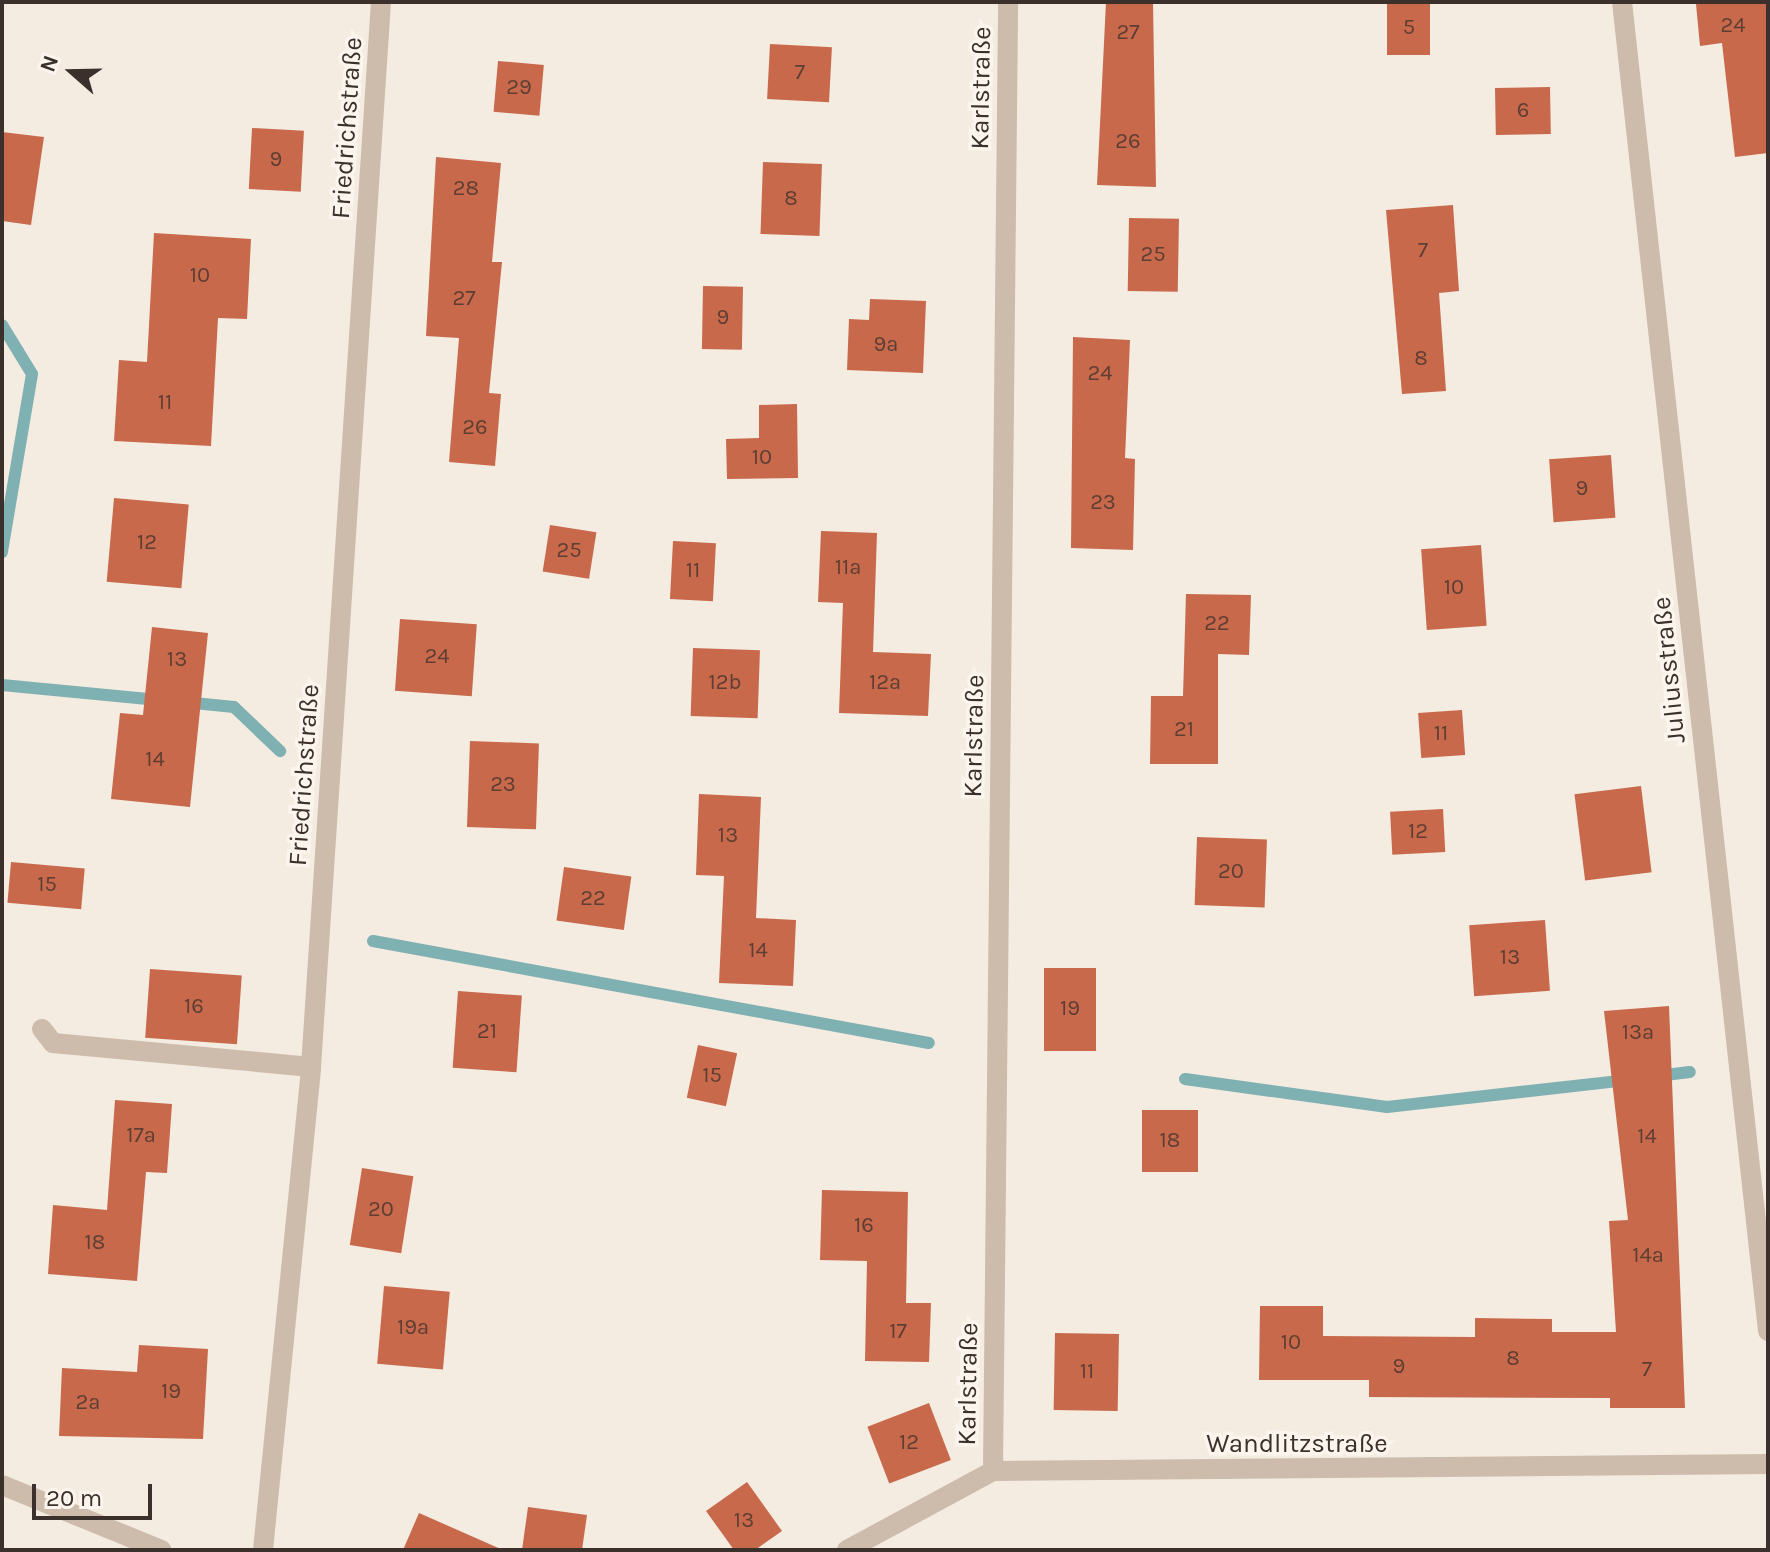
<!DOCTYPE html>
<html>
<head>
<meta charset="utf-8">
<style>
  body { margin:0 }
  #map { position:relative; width:1770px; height:1552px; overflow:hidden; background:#f4ebe1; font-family:Karla,sans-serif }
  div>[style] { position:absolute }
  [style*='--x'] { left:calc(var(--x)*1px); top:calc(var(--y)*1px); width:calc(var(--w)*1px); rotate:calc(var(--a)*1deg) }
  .stream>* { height:12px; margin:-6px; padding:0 6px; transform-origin:6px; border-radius:6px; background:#7fb0b2 }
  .building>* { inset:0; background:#c8694b; transform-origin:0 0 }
  .lane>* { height:20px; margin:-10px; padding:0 10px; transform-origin:10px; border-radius:10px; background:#cdbbac }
  .street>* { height:20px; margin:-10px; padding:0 10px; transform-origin:10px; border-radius:10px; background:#cdbbac }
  span { translate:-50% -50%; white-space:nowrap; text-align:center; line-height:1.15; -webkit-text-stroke:7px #fbf5ee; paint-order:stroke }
  .number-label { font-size:22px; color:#5e3e33 }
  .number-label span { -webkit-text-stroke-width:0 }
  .street-label { font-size:26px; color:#3b302b }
  .frame { position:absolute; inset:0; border:4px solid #3b302b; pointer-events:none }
  .north { position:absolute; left:32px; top:32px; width:80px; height:80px; -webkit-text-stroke:6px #fbf5ee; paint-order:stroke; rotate:290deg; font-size:22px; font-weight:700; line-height:32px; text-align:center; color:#3b302b }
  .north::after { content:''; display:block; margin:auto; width:28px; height:36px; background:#3b302b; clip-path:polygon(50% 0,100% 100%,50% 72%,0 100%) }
  .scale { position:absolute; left:32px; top:1484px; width:120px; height:36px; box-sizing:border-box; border:4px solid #3b302b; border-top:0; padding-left:10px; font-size:24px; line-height:28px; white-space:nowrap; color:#3b302b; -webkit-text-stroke:6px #fbf5ee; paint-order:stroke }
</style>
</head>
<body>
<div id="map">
  <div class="stream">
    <i style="--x:2;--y:325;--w:57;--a:58.5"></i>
    <i style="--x:32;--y:374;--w:181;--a:99.6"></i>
    <i style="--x:2;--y:685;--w:157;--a:5.5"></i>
    <i style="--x:184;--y:702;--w:50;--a:5.7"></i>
    <i style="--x:234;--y:707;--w:64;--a:43.7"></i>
    <i style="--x:373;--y:941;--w:565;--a:10.4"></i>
    <i style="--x:1657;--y:1076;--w:33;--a:-7"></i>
    <i style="--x:1185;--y:1079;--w:204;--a:7.9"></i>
    <i style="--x:1387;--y:1107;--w:241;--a:-6.4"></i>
  </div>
  <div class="building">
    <i style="clip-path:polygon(1106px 2px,1153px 2px,1156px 187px,1097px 185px)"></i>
    <i style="left:1387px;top:2px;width:43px;height:53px"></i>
    <i style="clip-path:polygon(1768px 2px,1768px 153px,1735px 157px,1722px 43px,1700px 46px,1696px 4px)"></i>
    <i style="left:770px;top:44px;width:62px;height:55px;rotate:3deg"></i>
    <i style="left:498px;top:61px;width:46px;height:51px;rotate:5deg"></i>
    <i style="left:1550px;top:87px;width:47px;height:55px;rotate:89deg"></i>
    <i style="left:252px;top:128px;width:52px;height:61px;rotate:3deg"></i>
    <i style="clip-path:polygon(2px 132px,44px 137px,31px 225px,2px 221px)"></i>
    <i style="clip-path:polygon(436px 157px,501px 163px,492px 262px,502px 262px,489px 393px,501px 394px,495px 466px,449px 462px,459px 338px,426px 336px)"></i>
    <i style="left:763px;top:162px;width:59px;height:72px;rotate:2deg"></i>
    <i style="clip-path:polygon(1453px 205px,1459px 291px,1439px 293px,1446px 391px,1402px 394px,1386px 210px)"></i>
    <i style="left:1129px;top:218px;width:50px;height:73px;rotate:1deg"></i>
    <i style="clip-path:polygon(154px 233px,251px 239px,247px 319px,218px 318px,211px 446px,114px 441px,119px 360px,147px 362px)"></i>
    <i style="left:703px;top:286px;width:40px;height:63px;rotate:1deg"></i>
    <i style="clip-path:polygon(870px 299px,926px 301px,923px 373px,847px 370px,849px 319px,869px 320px)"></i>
    <i style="clip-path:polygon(1073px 337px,1130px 340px,1125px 458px,1135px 459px,1133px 550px,1071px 548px)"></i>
    <i style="clip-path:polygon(797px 404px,798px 478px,727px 479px,726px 439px,759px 438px,759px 405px)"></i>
    <i style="left:1611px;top:455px;width:63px;height:62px;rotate:86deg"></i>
    <i style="left:114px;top:498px;width:75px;height:84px;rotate:5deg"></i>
    <i style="left:550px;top:525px;width:47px;height:47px;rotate:9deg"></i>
    <i style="clip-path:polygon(821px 531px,877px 533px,873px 652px,931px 654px,928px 716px,839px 713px,843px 603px,818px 602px)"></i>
    <i style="left:673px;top:541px;width:43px;height:58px;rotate:3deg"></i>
    <i style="left:1481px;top:545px;width:81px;height:60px;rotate:86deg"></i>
    <i style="clip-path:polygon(1186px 594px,1251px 595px,1249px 655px,1218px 654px,1218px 764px,1150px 764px,1151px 696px,1183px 696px)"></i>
    <i style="left:400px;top:619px;width:77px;height:72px;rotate:4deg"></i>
    <i style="clip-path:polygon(152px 627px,208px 633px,190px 807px,111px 799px,120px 713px,143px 715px)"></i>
    <i style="left:693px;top:648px;width:67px;height:68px;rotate:2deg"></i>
    <i style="left:1462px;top:710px;width:45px;height:44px;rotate:86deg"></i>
    <i style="left:470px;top:741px;width:69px;height:86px;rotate:2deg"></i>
    <i style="left:1641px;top:786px;width:87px;height:67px;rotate:83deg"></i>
    <i style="clip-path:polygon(699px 794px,761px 797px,756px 918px,796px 920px,793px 986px,719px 983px,724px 876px,696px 875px)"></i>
    <i style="left:1443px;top:809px;width:43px;height:53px;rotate:87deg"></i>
    <i style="left:1197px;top:837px;width:70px;height:68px;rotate:2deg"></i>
    <i style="left:11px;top:862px;width:74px;height:41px;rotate:5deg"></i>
    <i style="left:564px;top:867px;width:68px;height:54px;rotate:8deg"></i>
    <i style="left:1545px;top:920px;width:71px;height:76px;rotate:86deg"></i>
    <i style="left:1044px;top:968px;width:52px;height:83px"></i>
    <i style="left:150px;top:969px;width:92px;height:69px;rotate:4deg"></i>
    <i style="left:458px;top:991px;width:64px;height:77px;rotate:4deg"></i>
    <i style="clip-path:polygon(1669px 1006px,1685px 1408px,1610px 1408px,1610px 1398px,1369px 1397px,1369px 1380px,1259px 1380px,1260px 1306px,1323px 1306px,1323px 1336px,1475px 1337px,1475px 1318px,1552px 1319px,1552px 1332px,1616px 1332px,1609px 1221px,1628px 1220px,1604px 1011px)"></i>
    <i style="left:698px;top:1045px;width:40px;height:54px;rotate:12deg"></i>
    <i style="clip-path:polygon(115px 1100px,172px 1104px,167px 1173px,146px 1172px,137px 1281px,48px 1274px,53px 1205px,107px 1210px)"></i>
    <i style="left:1142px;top:1110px;width:56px;height:62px"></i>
    <i style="left:362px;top:1168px;width:52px;height:78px;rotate:9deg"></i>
    <i style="clip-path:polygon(822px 1190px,908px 1192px,906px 1303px,931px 1303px,929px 1362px,865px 1361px,867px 1261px,820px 1260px)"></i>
    <i style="left:384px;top:1286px;width:66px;height:78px;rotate:5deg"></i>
    <i style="left:1055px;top:1333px;width:64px;height:77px;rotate:1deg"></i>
    <i style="clip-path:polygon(139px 1345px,208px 1349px,203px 1439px,59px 1436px,62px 1368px,137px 1372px)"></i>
    <i style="left:929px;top:1403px;width:61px;height:66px;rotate:69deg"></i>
    <i style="clip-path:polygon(747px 1482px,782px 1531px,755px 1550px,734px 1550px,706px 1511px)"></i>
    <i style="clip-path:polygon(528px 1507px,587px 1515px,582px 1550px,522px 1550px)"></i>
    <i style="clip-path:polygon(419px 1513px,503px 1550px,403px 1550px)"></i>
  </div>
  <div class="lane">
    <i style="--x:42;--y:1029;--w:18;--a:52"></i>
    <i style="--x:53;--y:1043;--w:259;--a:5.3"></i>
  </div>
  <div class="street">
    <i style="--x:1622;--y:2;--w:1337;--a:83.73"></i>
    <i style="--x:993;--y:1471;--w:1469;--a:-89.41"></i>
    <i style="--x:2;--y:1485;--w:172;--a:22.2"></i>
    <i style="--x:263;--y:1550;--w:485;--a:-84.3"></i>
    <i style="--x:311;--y:1067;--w:1067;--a:-86.24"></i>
    <i style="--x:847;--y:1550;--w:166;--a:-28.4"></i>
    <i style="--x:993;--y:1471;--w:775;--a:-0.52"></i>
  </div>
  <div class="number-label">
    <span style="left:1733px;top:26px">24</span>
    <span style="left:1409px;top:28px">5</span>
    <span style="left:1128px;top:33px">27</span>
    <span style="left:800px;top:73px">7</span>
    <span style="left:519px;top:88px">29</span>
    <span style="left:1523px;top:111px">6</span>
    <span style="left:1128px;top:142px">26</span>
    <span style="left:276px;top:160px">9</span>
    <span style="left:466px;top:189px">28</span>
    <span style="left:791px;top:199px">8</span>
    <span style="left:1423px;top:251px">7</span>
    <span style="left:1153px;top:255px">25</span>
    <span style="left:200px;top:276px">10</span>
    <span style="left:464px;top:299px">27</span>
    <span style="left:723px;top:318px">9</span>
    <span style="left:886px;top:345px">9a</span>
    <span style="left:1421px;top:359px">8</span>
    <span style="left:1100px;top:374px">24</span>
    <span style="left:165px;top:403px">11</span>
    <span style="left:475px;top:428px">26</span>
    <span style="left:762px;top:458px">10</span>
    <span style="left:1582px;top:489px">9</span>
    <span style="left:1103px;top:503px">23</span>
    <span style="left:147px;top:543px">12</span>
    <span style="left:569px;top:551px">25</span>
    <span style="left:848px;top:568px">11a</span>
    <span style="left:693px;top:571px">11</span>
    <span style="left:1454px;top:588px">10</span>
    <span style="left:1217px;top:624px">22</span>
    <span style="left:437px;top:657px">24</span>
    <span style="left:177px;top:660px">13</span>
    <span style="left:725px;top:683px">12b</span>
    <span style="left:885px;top:683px">12a</span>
    <span style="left:1184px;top:730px">21</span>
    <span style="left:1441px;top:734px">11</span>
    <span style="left:155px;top:760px">14</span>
    <span style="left:503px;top:785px">23</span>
    <span style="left:1418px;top:832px">12</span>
    <span style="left:728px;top:836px">13</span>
    <span style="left:1231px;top:872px">20</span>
    <span style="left:47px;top:885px">15</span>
    <span style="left:593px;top:899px">22</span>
    <span style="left:758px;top:951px">14</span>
    <span style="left:1510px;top:958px">13</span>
    <span style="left:194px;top:1007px">16</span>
    <span style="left:1070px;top:1009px">19</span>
    <span style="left:487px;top:1032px">21</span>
    <span style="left:1638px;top:1033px">13a</span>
    <span style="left:712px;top:1076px">15</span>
    <span style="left:141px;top:1136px">17a</span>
    <span style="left:1647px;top:1137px">14</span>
    <span style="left:1170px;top:1141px">18</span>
    <span style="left:381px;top:1210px">20</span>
    <span style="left:864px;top:1226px">16</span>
    <span style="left:95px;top:1243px">18</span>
    <span style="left:1648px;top:1256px">14a</span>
    <span style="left:413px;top:1328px">19a</span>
    <span style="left:898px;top:1332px">17</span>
    <span style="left:1291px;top:1343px">10</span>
    <span style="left:1513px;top:1359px">8</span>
    <span style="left:1399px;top:1367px">9</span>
    <span style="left:1647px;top:1370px">7</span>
    <span style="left:1087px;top:1372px">11</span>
    <span style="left:171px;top:1392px">19</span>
    <span style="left:88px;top:1403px">2a</span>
    <span style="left:909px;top:1443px">12</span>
    <span style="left:744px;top:1521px">13</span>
  </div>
  <div class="street-label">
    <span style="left:981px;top:88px;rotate:-89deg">Karlstraße</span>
    <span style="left:347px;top:128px;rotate:-86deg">Friedrichstraße</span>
    <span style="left:1669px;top:670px;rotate:-96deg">Juliusstraße</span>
    <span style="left:974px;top:736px;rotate:-89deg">Karlstraße</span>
    <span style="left:304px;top:775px;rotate:-86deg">Friedrichstraße</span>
    <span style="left:968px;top:1384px;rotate:-89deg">Karlstraße</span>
    <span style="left:1297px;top:1444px">Wandlitzstraße</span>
  </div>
  <div class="frame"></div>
  <div class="north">N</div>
  <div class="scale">20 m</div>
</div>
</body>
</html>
